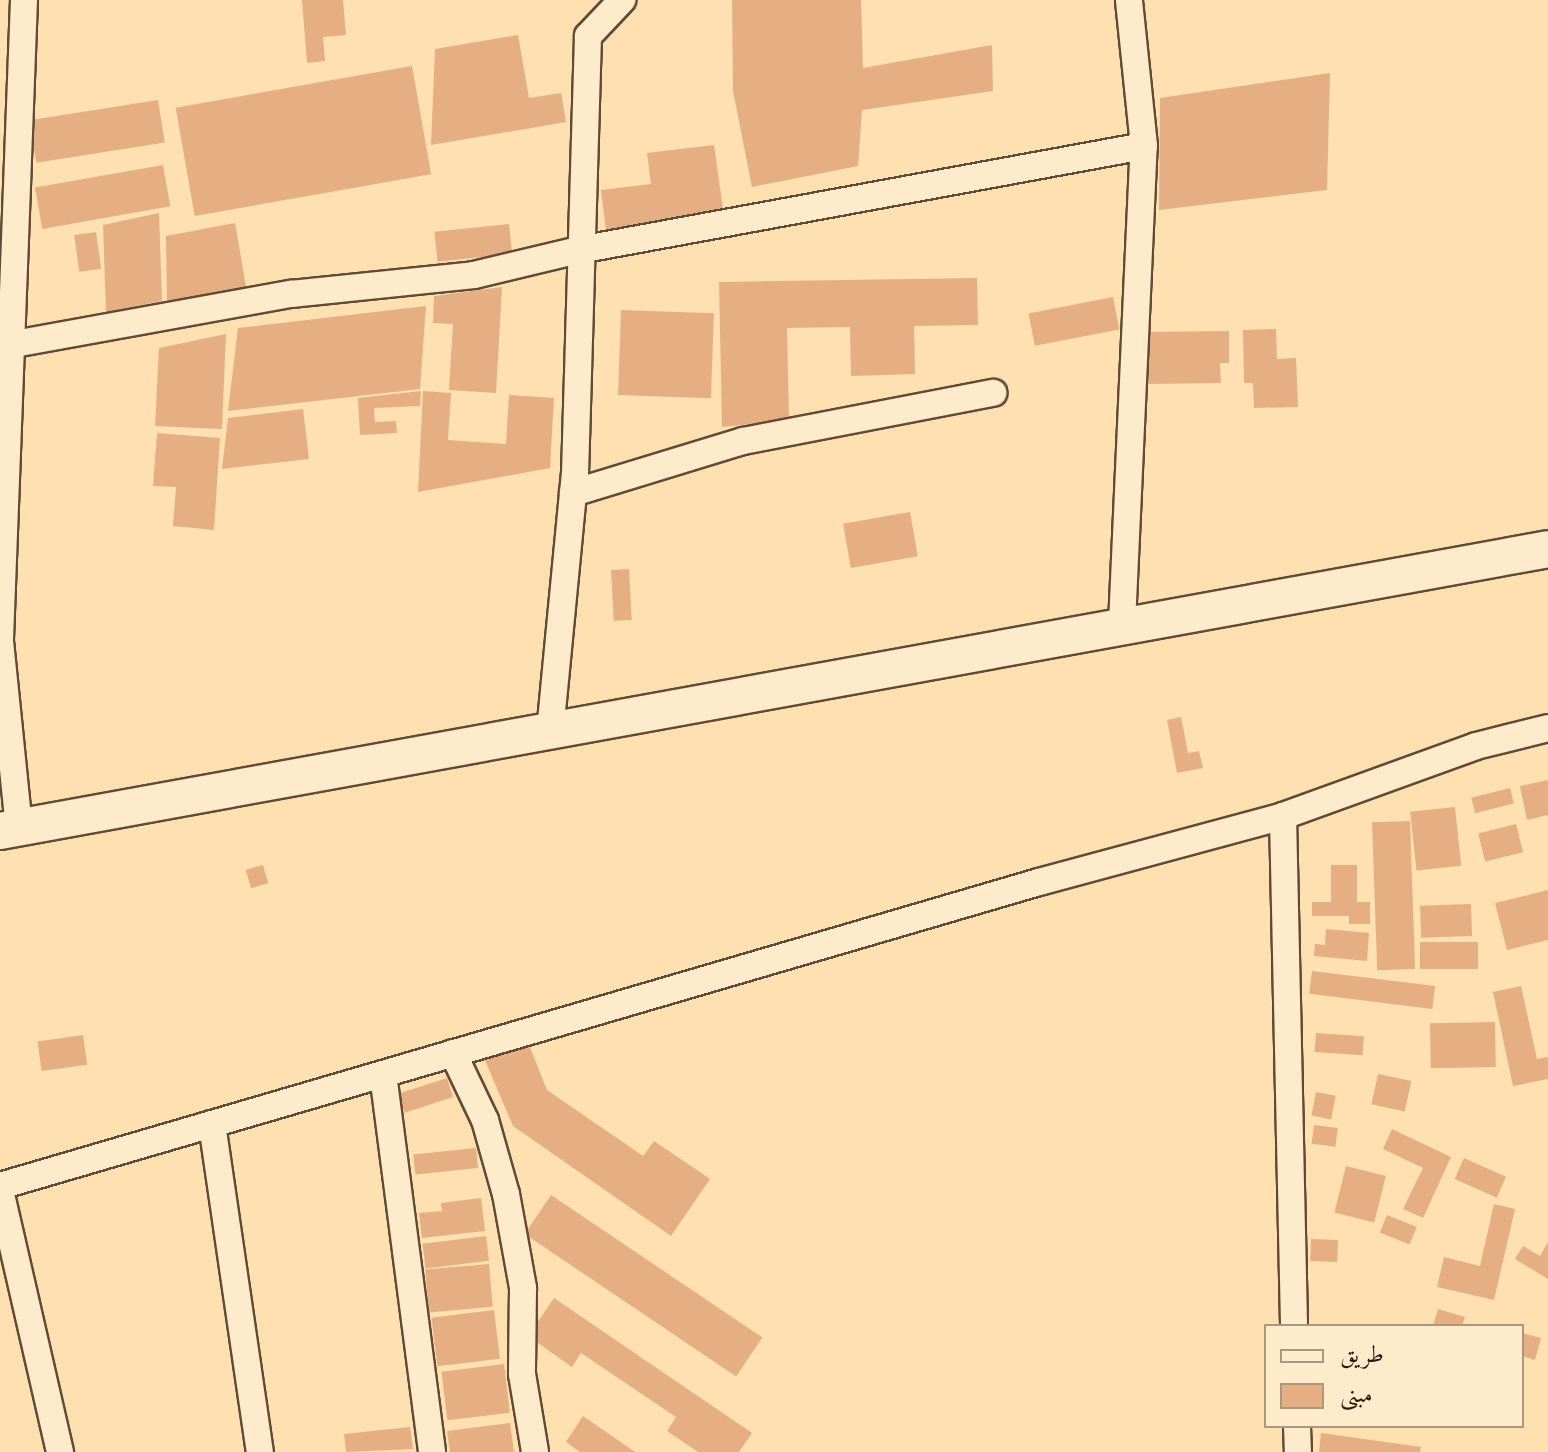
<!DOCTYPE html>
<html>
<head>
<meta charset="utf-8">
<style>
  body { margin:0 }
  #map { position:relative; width:1548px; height:1452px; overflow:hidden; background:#fee0b1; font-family:"IM FELL French Canon",Amiri,serif }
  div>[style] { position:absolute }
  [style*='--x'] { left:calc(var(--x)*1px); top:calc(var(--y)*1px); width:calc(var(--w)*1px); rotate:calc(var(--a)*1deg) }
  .building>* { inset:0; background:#e6af83; transform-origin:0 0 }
  .roads { filter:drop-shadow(2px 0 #614a36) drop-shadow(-2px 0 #614a36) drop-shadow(0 2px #614a36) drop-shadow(0 -2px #614a36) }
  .minor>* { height:26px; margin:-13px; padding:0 13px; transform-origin:13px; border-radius:13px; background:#feebcc }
  .secondary>* { height:36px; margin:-18px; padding:0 18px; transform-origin:18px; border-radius:18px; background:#feebcc }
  span { translate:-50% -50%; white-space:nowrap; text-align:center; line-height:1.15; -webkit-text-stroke:6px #feebcc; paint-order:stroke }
  .legend { position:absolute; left:1264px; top:1324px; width:260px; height:104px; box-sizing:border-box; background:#feebcc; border:2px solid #aa9780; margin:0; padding:10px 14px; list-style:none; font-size:24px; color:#2d180d }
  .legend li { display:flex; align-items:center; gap:16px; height:40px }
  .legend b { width:40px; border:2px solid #aa9780 }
</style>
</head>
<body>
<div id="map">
  <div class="building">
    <i style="clip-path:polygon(302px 0,343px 0,346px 35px,323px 37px,325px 61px,307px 63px)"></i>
    <i style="clip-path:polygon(732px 0,861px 0,863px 68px,992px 45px,993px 91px,862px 110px,858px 166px,752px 187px,733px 91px)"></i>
    <i style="clip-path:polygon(518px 35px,529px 98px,561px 93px,566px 122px,431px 145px,435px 49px)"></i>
    <i style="left:412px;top:66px;width:110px;height:240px;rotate:80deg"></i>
    <i style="clip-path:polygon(1330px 73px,1327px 190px,1159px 210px,1160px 98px)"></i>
    <i style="left:158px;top:100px;width:43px;height:130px;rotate:81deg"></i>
    <i style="clip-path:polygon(714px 145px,724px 216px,606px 230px,601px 190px,651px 184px,647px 153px)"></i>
    <i style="left:163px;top:165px;width:42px;height:130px;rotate:80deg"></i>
    <i style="clip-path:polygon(159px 213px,162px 301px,106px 312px,103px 225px)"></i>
    <i style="clip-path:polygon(235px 223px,247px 292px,167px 306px,166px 236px)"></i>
    <i style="left:509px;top:224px;width:30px;height:75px;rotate:84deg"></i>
    <i style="left:96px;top:232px;width:37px;height:22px;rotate:82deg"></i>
    <i style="clip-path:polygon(977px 278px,978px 325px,914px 326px,915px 374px,851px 376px,850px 327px,787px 328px,789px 420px,722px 427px,719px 282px)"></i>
    <i style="clip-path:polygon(502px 287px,496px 393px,449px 390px,453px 324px,433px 323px,434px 296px)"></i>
    <i style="left:1113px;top:297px;width:33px;height:86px;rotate:79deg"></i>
    <i style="clip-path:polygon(426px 306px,420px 389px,228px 411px,238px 328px)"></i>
    <i style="left:621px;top:310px;width:93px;height:85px;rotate:2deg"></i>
    <i style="clip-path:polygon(1276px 329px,1277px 359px,1296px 358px,1298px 407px,1254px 408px,1253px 383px,1244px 383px,1243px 330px)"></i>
    <i style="clip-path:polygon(1229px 331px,1229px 363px,1220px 363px,1221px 383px,1148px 384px,1147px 332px)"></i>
    <i style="clip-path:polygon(226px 334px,222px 429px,155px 426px,159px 348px)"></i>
    <i style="clip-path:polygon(421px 391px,420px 406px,374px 408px,375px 422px,396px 421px,397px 433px,360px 435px,358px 398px)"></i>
    <i style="clip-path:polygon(423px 391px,451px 393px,448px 440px,506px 444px,509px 395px,554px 398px,550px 468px,418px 492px)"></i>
    <i style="clip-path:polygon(303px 409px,309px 459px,222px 469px,228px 418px)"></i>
    <i style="clip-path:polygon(157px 433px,220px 438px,214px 530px,173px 526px,176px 487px,153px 486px)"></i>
    <i style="left:910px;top:512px;width:45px;height:68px;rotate:80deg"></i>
    <i style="left:629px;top:569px;width:51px;height:18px;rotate:87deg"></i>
    <i style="clip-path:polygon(1181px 717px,1188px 753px,1199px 751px,1203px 768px,1177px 773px,1167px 720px)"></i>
    <i style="clip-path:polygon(1548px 780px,1548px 815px,1527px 820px,1520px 786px)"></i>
    <i style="left:1510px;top:788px;width:16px;height:40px;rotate:76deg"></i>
    <i style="left:1455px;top:807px;width:59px;height:45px;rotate:84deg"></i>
    <i style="left:1410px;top:821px;width:148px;height:38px;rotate:88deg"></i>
    <i style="left:1516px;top:824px;width:29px;height:39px;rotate:76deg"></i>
    <i style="left:263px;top:865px;width:19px;height:18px;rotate:74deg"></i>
    <i style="clip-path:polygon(1331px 865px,1357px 865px,1357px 902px,1370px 902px,1370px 924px,1349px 924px,1349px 916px,1312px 916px,1312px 902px,1331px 902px)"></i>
    <i style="clip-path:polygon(1548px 890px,1548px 940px,1507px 950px,1495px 903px)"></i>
    <i style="left:1471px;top:904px;width:32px;height:51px;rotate:88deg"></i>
    <i style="clip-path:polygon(1326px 929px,1369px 933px,1367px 961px,1314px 956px,1315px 944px,1325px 945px)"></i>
    <i style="left:1478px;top:942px;width:27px;height:58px;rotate:90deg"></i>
    <i style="left:1312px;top:971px;width:124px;height:23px;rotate:7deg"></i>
    <i style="clip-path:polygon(1521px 986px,1537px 1059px,1548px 1057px,1548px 1079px,1513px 1086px,1493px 992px)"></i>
    <i style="left:1495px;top:1022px;width:45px;height:65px;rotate:89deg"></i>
    <i style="left:1316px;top:1033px;width:48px;height:19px;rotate:4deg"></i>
    <i style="left:83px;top:1035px;width:30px;height:46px;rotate:82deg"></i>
    <i style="clip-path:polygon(527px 1040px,547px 1090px,643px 1156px,654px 1141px,710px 1179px,671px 1236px,513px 1126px,484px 1058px)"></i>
    <i style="left:1378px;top:1074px;width:34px;height:31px;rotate:12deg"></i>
    <i style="left:447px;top:1078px;width:20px;height:51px;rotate:72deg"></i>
    <i style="left:1316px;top:1092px;width:20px;height:24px;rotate:11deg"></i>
    <i style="left:1314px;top:1125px;width:24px;height:19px;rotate:7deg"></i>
    <i style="clip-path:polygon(1392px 1129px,1451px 1157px,1423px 1218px,1403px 1209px,1423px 1168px,1383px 1149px)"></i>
    <i style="left:476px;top:1148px;width:20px;height:63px;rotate:84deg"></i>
    <i style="left:1464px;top:1158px;width:46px;height:23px;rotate:24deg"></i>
    <i style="left:1346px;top:1166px;width:41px;height:48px;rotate:14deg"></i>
    <i style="left:551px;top:1195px;width:255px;height:47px;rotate:34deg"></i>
    <i style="clip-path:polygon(481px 1198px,485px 1231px,422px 1238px,419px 1213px,442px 1211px,441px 1203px)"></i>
    <i style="clip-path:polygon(1494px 1204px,1515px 1209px,1494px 1300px,1437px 1287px,1444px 1257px,1480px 1266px)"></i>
    <i style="left:1387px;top:1215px;width:32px;height:19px;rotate:22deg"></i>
    <i style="left:486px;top:1236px;width:25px;height:64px;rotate:83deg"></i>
    <i style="left:1311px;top:1239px;width:27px;height:22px;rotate:2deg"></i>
    <i style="clip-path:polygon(1548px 1242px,1548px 1279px,1515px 1259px,1523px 1246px,1540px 1256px)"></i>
    <i style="left:489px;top:1264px;width:43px;height:64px;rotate:85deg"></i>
    <i style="clip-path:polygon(554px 1298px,752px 1433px,739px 1452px,698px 1452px,667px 1431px,676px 1417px,581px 1353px,572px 1367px,528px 1336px)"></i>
    <i style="clip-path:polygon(1438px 1309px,1465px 1317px,1462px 1326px,1433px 1326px)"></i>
    <i style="left:494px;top:1310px;width:49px;height:63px;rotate:83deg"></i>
    <i style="clip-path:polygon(1522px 1333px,1541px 1338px,1535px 1360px,1522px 1356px)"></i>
    <i style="left:504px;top:1364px;width:49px;height:63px;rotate:83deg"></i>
    <i style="clip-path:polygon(583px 1416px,635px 1452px,580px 1452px,566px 1442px)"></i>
    <i style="clip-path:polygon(510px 1423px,514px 1452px,450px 1452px,447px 1431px)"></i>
    <i style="clip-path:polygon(410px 1427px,413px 1449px,346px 1452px,344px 1434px)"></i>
    <i style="clip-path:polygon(1321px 1433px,1421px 1447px,1420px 1452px,1319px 1452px)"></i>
  </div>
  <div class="roads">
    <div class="minor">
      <i style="--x:9;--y:345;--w:287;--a:-10.3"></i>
      <i style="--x:291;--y:294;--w:184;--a:-5.9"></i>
      <i style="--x:474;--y:275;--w:108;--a:-13.4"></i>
      <i style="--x:579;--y:250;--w:574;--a:-10.43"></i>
      <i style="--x:573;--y:493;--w:178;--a:-17"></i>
      <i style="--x:743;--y:441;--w:255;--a:-10.9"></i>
      <i style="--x:1122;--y:624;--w:479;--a:-87.4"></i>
      <i style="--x:1144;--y:146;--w:147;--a:-95.9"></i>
      <i style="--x:0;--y:639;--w:639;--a:-87.85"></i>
      <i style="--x:0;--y:641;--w:187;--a:84.2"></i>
      <i style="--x:550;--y:732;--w:259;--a:-84.5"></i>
      <i style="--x:575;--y:474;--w:438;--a:-88.3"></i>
      <i style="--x:588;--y:36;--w:50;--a:-46.6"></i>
      <i style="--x:1283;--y:816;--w:510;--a:88.76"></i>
      <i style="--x:453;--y:1053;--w:74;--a:64.5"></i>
      <i style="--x:485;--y:1120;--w:77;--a:74.2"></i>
      <i style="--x:506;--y:1194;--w:96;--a:79.7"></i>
      <i style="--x:523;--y:1288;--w:86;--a:90.7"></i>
      <i style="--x:522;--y:1374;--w:79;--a:80.5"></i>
      <i style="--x:383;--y:1074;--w:381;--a:82.6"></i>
      <i style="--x:212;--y:1124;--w:331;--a:81.7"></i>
      <i style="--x:0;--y:1186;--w:1083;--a:-16.31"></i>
      <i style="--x:1039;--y:882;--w:253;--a:-15.1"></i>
      <i style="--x:1283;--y:816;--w:205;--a:-19.9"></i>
      <i style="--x:1476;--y:746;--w:74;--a:-14"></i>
      <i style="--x:0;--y:1190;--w:269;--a:77.1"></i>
      <i style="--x:1297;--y:1426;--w:26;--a:88"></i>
    </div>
    <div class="secondary">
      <i style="--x:0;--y:831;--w:1573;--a:-10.32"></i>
    </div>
  </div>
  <ul class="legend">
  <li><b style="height:10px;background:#feebcc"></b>طريق</li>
  <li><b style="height:22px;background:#e6af83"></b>مبنى</li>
  </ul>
</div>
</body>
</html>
